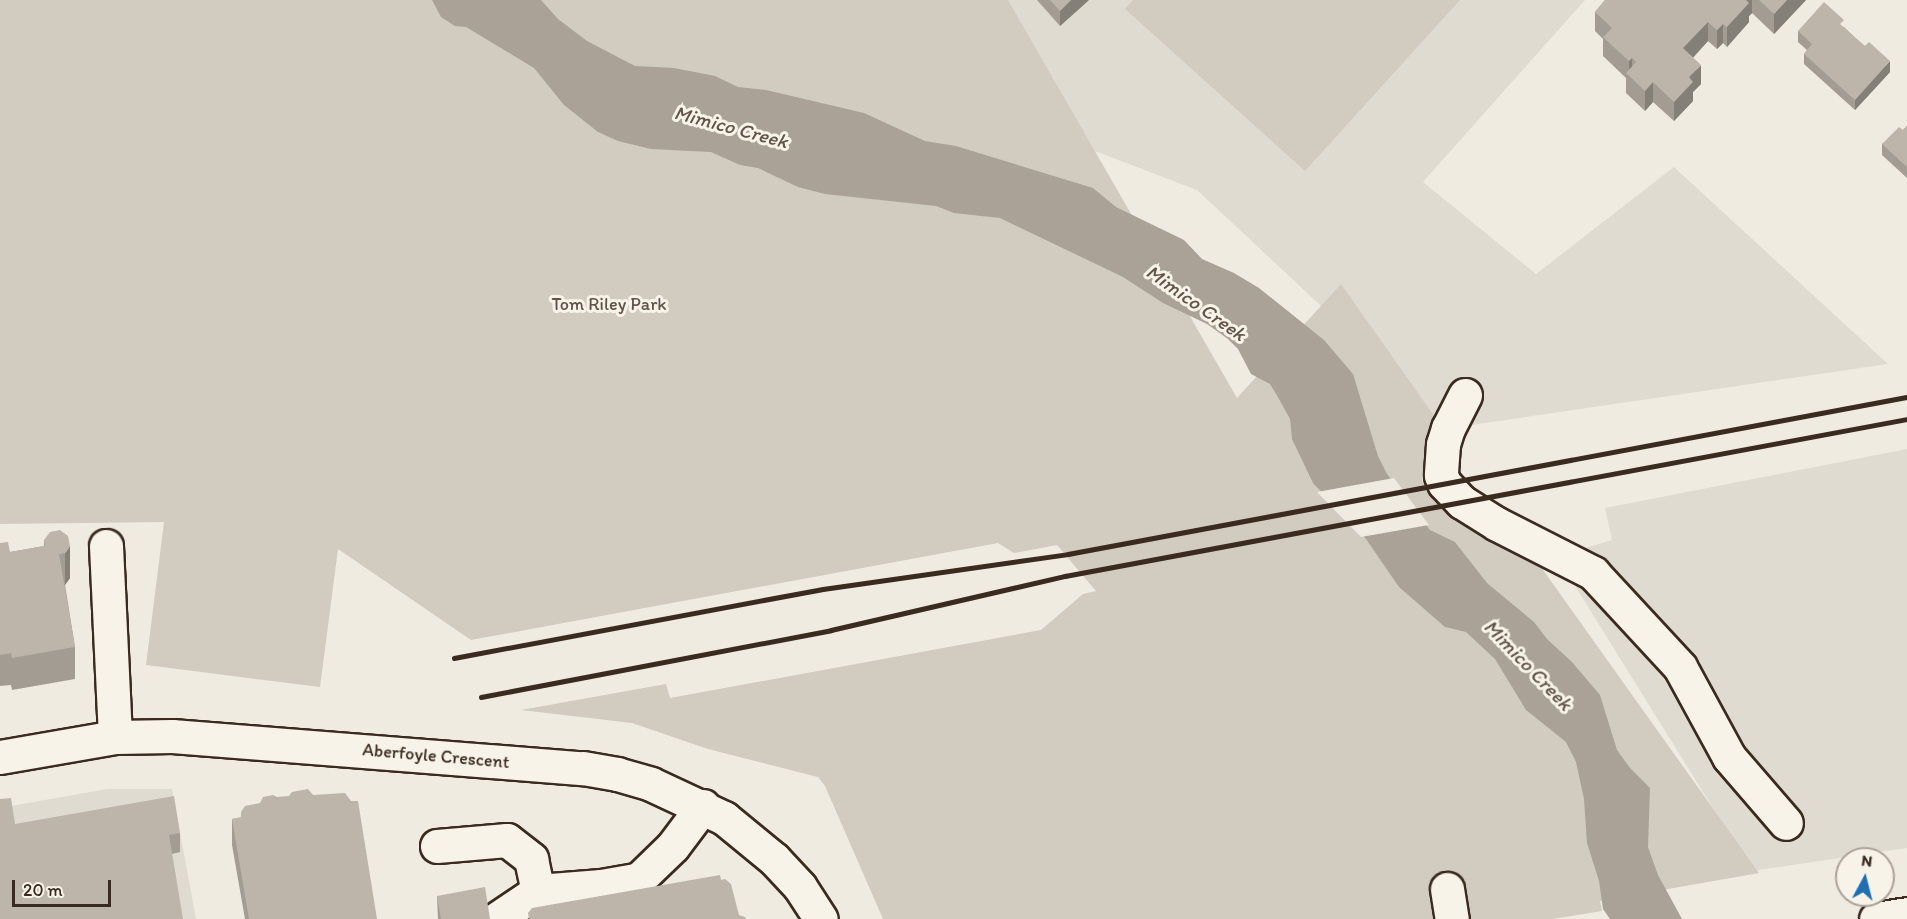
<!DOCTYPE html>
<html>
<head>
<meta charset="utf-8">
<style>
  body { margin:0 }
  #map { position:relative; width:1907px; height:919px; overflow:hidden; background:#efebe0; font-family:Itim,sans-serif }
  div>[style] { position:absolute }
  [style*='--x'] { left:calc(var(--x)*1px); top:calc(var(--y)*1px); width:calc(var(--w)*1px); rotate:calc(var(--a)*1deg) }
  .built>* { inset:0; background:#e0dbd0 }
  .green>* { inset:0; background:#d1cbc0 }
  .water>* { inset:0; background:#aaa296 }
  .pier>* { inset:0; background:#efebe0 }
  .roads { filter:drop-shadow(2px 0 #3b2a1e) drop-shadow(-2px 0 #3b2a1e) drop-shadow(0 2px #3b2a1e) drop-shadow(0 -2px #3b2a1e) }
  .minor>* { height:33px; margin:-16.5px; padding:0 16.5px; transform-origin:16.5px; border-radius:16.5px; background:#f7f3e8 }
  .major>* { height:33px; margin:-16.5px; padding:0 16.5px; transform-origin:16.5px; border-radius:16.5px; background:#f7f3e8 }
  .rail>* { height:4.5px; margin:-2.25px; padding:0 2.25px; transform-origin:2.25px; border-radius:2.25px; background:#3b2a1e }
  .wall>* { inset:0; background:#a39c92 }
  .shaded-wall>* { inset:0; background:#847f77 }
  .building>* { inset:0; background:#bdb5aa }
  span { translate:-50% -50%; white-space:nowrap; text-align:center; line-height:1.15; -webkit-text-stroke:6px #f7f3e8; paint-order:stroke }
  .park-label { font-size:18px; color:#605246 }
  .street-label { font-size:18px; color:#3b2a1e }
  .water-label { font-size:20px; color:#625448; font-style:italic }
  .north { position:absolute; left:1835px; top:847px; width:60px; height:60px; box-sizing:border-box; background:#f7f3e8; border:2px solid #aca397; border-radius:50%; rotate:7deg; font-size:16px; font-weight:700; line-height:24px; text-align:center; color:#3b2a1e }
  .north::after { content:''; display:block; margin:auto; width:21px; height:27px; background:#1f6fb2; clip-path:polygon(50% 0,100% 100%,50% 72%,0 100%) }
  .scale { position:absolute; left:12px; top:880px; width:99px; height:27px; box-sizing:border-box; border:3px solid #3b2a1e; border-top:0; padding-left:8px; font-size:18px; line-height:21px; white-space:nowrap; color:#3b2a1e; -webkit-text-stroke:4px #f7f3e8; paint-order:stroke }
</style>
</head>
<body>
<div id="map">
  <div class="built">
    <i style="clip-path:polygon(699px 0,1585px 0,1423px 182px,1536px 274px,1674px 167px,1888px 364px,1424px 432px,1408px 387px,1197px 190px)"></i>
    <i style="clip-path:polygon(1907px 449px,1907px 848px,1752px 871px,1572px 581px,1562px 555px,1612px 540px,1605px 508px)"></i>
    <i style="clip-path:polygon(107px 789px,172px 789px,196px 919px,0 919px,0 808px)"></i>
  </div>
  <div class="green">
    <i style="clip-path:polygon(0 0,1008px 0,1237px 398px,1341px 284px,1454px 444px,1425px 449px,1422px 481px,1454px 519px,1495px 536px,1516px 532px,1759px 873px,1600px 901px,1602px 911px,1553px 919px,883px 919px,825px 786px,818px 777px,708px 749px,632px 723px,521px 710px,666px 684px,670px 698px,1041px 630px,1083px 594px,1096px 591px,1057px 545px,1014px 553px,998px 543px,471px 640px,338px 549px,320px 687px,146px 665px,164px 522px,0 524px)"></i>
    <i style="clip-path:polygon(1133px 0,1460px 0,1305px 171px,1125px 9px)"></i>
  </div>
  <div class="water">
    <i style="clip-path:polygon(432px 0,541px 0,558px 19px,587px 41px,635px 66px,674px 68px,715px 76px,738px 87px,766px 90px,864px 113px,925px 141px,956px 146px,1093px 188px,1116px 207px,1184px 240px,1202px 259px,1234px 273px,1259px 288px,1324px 340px,1353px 374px,1378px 456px,1387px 474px,1430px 530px,1455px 542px,1487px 583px,1534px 622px,1547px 639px,1572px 662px,1600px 695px,1617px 750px,1630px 768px,1650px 788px,1648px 847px,1658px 875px,1682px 919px,1610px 919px,1603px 909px,1599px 881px,1587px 843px,1584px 799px,1576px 762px,1566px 742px,1526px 710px,1495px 659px,1466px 632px,1445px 627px,1399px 587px,1366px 539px,1313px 483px,1292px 439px,1290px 419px,1279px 399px,1270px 384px,1251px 374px,1238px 349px,1228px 339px,1207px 324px,1163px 303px,1123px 277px,1000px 218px,954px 213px,936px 206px,825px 194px,798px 187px,758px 168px,740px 165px,711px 152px,651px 149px,618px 141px,598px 132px,564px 105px,534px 68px,466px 27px,455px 26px,441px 17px)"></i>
  </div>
  <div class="pier">
    <i style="clip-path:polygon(1394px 478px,1429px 525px,1361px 537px,1317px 492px)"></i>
  </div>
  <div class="roads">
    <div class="minor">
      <i style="--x:1465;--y:395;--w:37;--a:117"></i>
      <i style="--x:1448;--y:428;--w:17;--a:107"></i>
      <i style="--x:1443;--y:444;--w:31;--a:94"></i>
      <i style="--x:1441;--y:475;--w:9;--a:69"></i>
      <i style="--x:1444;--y:483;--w:26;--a:47"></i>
      <i style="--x:1462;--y:502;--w:41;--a:32.2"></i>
      <i style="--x:1497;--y:524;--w:108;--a:27"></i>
      <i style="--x:1593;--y:573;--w:128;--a:47.2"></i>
      <i style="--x:1680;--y:667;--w:102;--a:61.4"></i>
      <i style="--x:1729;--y:757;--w:87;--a:49.2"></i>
      <i style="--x:106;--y:546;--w:191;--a:87.3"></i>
      <i style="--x:0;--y:757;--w:117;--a:-9.9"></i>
      <i style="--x:115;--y:737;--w:57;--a:-1"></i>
      <i style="--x:172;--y:736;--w:412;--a:4.5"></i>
      <i style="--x:583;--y:768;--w:35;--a:10"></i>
      <i style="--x:617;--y:774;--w:35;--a:16"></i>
      <i style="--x:651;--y:784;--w:81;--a:25"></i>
      <i style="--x:724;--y:818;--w:65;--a:39.4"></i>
      <i style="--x:774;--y:859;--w:38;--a:47"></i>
      <i style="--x:800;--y:887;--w:38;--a:57"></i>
      <i style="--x:437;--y:846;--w:70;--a:-4.9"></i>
      <i style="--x:507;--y:840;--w:31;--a:38"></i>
      <i style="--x:531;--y:859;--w:33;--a:78"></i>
      <i style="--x:1447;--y:889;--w:30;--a:81"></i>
      <i style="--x:498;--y:918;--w:48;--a:-34"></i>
      <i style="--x:538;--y:891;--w:63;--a:-4.5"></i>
      <i style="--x:601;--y:886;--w:39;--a:-10"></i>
      <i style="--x:639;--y:879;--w:47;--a:-44.1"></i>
      <i style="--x:673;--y:846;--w:50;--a:-53.1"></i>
    </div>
    <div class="major">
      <i style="--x:1876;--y:919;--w:31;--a:-9"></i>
    </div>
  </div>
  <div class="rail">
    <i style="--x:454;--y:658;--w:375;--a:-10.6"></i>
    <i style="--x:823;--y:589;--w:247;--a:-8.1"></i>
    <i style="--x:1068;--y:554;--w:854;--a:-10.6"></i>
    <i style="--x:481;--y:697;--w:356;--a:-10.8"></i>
    <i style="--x:831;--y:630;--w:240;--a:-13"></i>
    <i style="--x:1065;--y:576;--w:857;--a:-10.56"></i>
  </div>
  <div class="wall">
    <i style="clip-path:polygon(1037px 0,1089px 0,1060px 26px)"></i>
    <i style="clip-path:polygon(1605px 0,1806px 0,1774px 34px,1752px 13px,1749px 16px,1749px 22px,1727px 47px,1723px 43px,1717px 49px,1708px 41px,1693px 58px,1701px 84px,1693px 92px,1693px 101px,1674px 121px,1653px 102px,1645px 111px,1626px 93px,1626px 78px,1603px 56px,1603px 39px,1595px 31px,1595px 12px)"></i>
    <i style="clip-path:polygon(1844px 27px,1890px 72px,1855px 110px,1804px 64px,1804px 54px,1807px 50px,1798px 42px,1798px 31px)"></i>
    <i style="clip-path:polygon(1907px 126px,1907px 178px,1882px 155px,1882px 144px,1903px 130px)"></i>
    <i style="clip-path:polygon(60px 530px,70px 578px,65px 585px,75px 647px,75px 679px,12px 690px,11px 685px,0 686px,0 543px,10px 552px,44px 546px,44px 540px)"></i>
    <i style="clip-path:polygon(241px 812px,377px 919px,245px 919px,232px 845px,232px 819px,241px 818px)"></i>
    <i style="clip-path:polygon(15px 824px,180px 833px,180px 852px,172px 854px)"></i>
    <i style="clip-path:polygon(437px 896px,490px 919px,438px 919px)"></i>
  </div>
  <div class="shaded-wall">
    <i style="clip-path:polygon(1071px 0,1089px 0,1060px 26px,1060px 11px)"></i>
    <i style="clip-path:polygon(1746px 0,1752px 0,1752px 13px,1749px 16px,1749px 22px,1727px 47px,1727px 27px)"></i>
    <i style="clip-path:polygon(1787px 0,1806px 0,1774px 34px,1774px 14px)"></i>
    <i style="clip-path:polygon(1708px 22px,1708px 41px,1683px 68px,1683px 48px)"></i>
    <i style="clip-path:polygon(1723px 24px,1723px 43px,1717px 49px,1717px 30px)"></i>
    <i style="clip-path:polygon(1632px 58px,1632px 78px,1629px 76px,1629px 61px)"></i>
    <i style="clip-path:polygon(1890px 61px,1890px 72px,1855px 110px,1855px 100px)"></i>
    <i style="clip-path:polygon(1701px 65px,1701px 84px,1693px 92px,1693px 101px,1674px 121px,1674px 102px,1689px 77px)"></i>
    <i style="clip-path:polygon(1653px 82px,1653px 102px,1645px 111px,1645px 91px)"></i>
    <i style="clip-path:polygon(70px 546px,70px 578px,65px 585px,65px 553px)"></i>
  </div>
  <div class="building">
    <i style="clip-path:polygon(1050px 0,1071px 0,1060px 11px)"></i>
    <i style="clip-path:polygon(1605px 0,1746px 0,1749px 3px,1727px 27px,1723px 24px,1717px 30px,1708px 22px,1683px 48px,1701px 65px,1689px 77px,1693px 82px,1674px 102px,1653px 82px,1645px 91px,1626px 73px,1636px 62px,1632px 58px,1629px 61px,1603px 37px,1612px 28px,1595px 12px)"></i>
    <i style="clip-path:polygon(1759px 0,1787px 0,1774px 14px)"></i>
    <i style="clip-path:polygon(1824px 2px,1844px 20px,1840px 24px,1865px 46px,1869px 42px,1890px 61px,1855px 100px,1804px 54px,1812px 44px,1798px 31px)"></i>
    <i style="clip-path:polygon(1907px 126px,1907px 167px,1882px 144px,1899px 127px,1903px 130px)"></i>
    <i style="clip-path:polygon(60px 530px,68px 536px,70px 546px,65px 553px,59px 554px,75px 647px,12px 658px,11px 653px,0 655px,0 543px,8px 542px,10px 552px,45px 546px,44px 540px,50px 532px)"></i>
    <i style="clip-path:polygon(308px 789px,313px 795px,345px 793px,351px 801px,358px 801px,377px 919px,249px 919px,232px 819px,241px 817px,241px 812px,245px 806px,260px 803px,263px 797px,273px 795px,277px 797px,289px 796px,292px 792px)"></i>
    <i style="clip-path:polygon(174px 796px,180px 833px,169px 835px,183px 919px,0 919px,0 799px,11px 798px,15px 824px)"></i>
    <i style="clip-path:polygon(720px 875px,721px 880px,725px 879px,731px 884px,739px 915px,745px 917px,746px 919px,529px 919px,528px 913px,532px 908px)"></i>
    <i style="clip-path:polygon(485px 887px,490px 919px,441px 919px,437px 896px)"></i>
  </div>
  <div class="park-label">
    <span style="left:609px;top:304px">Tom Riley Park</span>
  </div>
  <div class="street-label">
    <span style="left:436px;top:756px;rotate:5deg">Aberfoyle Crescent</span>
  </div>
  <div class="water-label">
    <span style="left:731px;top:127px;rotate:15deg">Mimico Creek</span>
    <span style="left:1196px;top:303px;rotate:35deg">Mimico Creek</span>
    <span style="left:1528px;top:665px;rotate:46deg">Mimico Creek</span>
  </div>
  <div class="north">N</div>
  <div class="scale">20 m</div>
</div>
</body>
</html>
